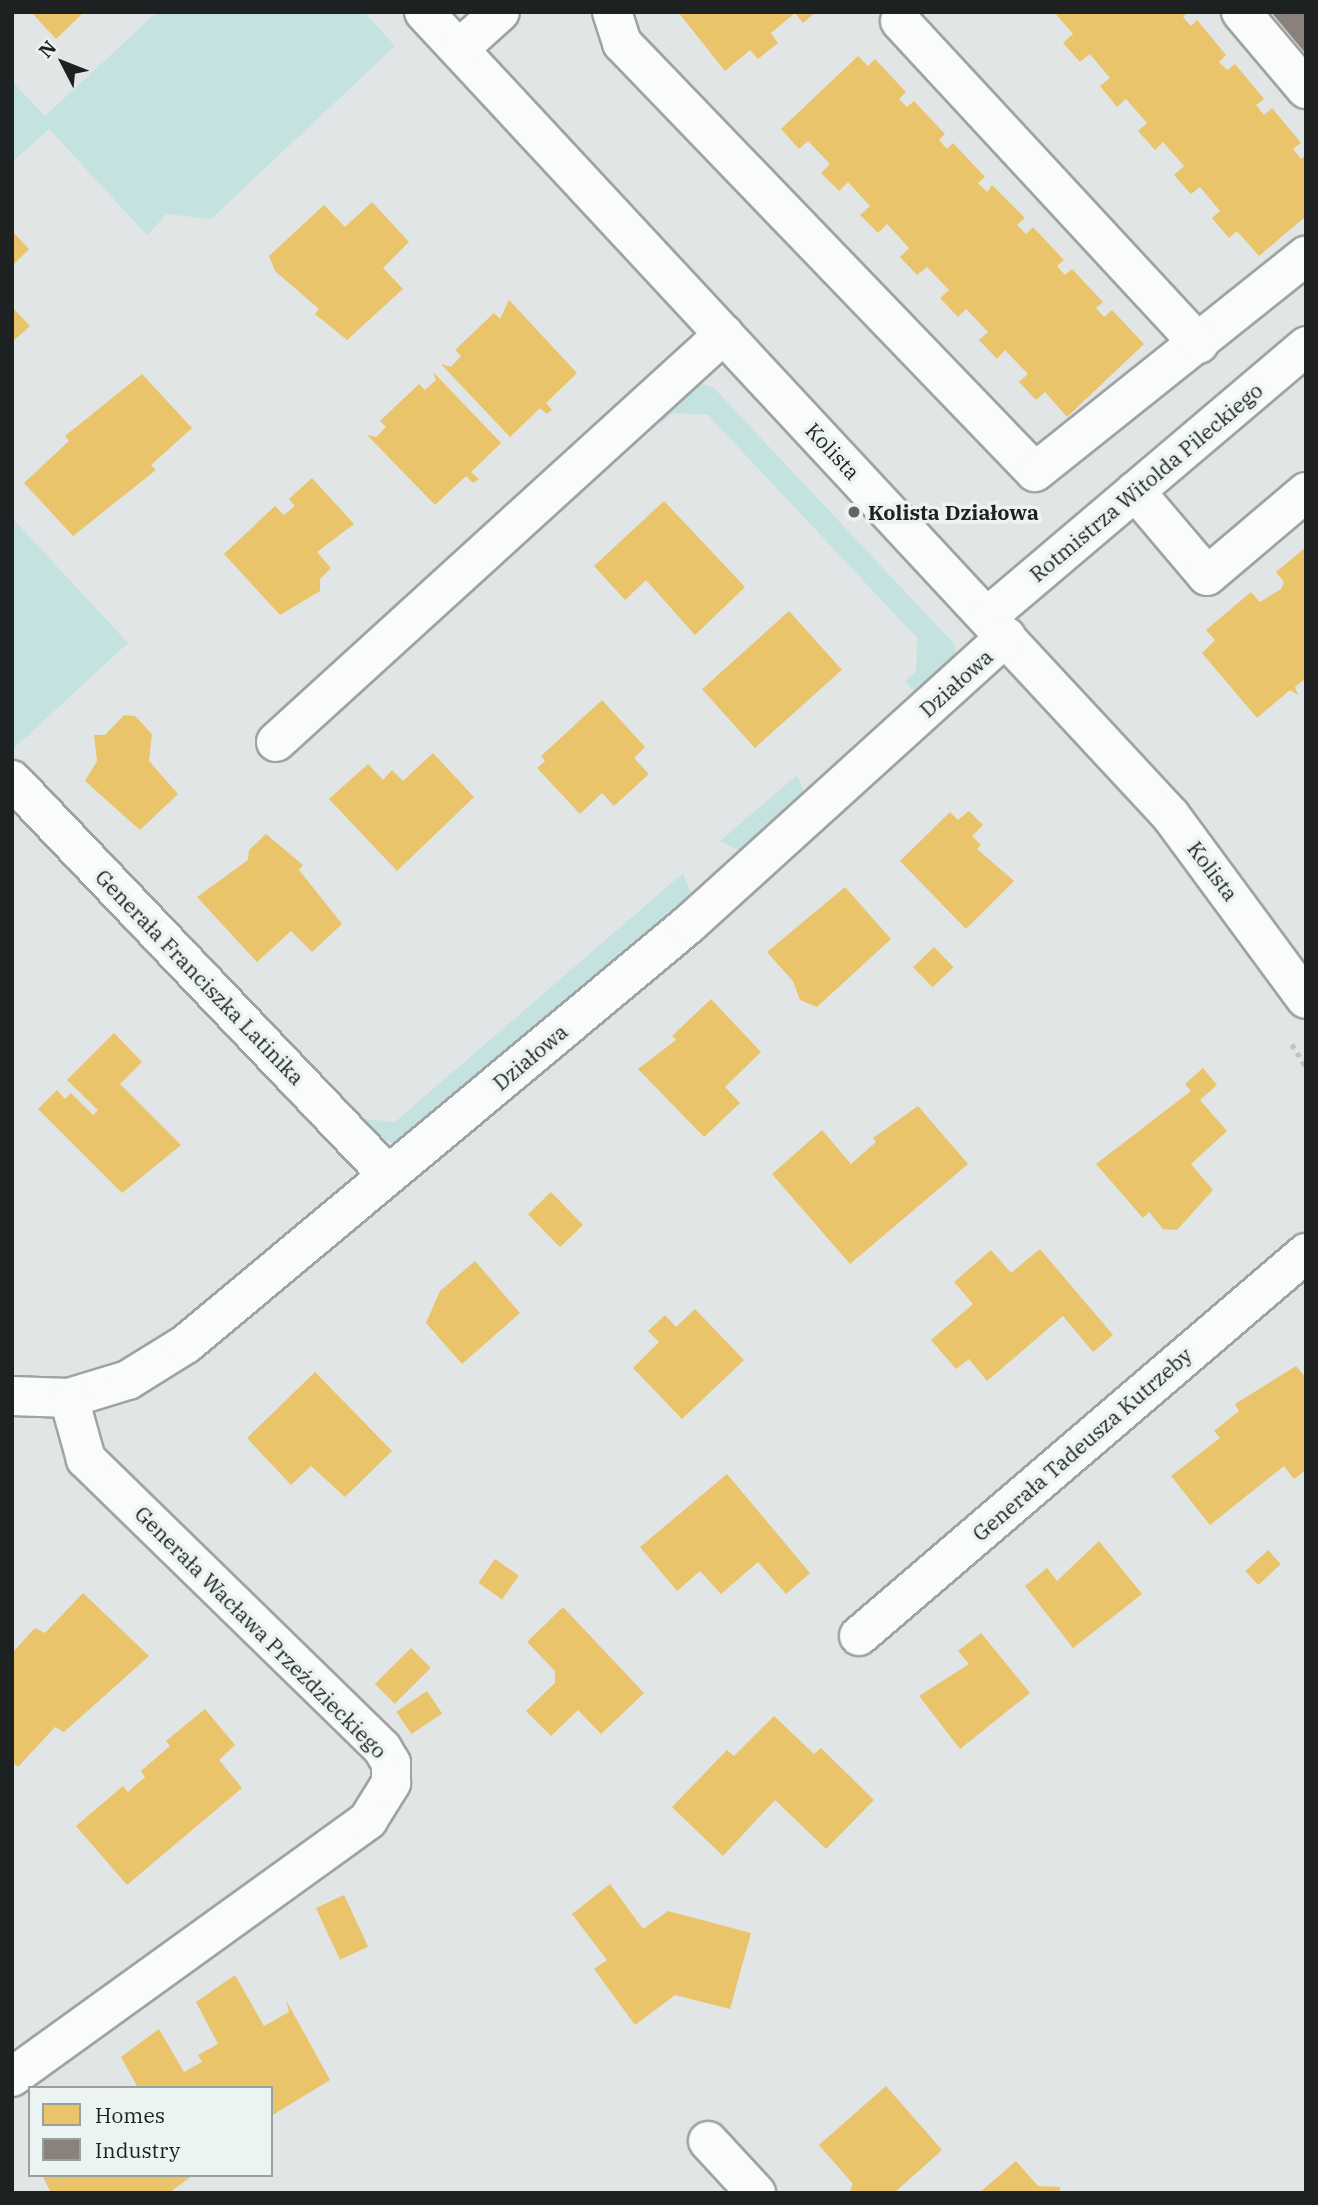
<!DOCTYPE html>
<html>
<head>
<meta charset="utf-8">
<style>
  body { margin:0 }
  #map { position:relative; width:1318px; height:2205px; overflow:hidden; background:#e1e5e5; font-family:"IBM Plex Serif",serif }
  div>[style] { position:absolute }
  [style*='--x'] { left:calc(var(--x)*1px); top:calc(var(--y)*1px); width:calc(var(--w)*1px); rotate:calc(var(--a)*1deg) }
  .green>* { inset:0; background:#c4e3e0 }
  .homes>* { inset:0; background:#e9c46a; transform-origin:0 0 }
  .industry>* { inset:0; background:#8a817c }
  .path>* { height:4.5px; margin-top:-2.25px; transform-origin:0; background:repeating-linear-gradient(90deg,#c2c2c2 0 5px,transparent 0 10px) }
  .roads { filter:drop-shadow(2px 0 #a0a3a3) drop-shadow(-2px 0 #a0a3a3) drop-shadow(0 2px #a0a3a3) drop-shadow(0 -2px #a0a3a3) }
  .minor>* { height:38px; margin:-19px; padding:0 19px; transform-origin:19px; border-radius:19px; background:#fafbfb }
  .dots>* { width:19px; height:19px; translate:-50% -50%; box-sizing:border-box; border:4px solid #ecf4f3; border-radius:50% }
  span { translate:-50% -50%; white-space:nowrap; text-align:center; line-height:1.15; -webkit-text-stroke:7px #ecf4f3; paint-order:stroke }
  .street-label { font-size:21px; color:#1e2121 }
  .poi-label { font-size:21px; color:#1e2121; font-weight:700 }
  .left { translate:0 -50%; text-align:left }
  .frame { position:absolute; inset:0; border:14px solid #1e2121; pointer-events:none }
  .legend { position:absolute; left:28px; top:2086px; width:245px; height:91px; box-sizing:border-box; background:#ecf4f3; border:2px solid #9aa09f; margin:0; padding:9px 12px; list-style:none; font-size:21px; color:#1e2121 }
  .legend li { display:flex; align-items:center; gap:14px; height:35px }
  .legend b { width:35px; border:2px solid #9aa09f }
  .north { position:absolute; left:28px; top:28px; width:70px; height:70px; -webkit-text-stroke:5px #ecf4f3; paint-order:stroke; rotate:312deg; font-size:19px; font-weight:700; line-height:28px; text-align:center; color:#1e2121 }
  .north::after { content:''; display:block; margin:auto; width:24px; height:32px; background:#1e2121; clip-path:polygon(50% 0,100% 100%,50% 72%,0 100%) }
</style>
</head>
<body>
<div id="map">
  <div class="green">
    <i style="clip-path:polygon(157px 12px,364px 12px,395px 46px,211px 219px,167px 214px,147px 235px,49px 129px,12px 162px,12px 81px,45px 116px)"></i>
    <i style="clip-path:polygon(696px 383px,713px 387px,956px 646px,954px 660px,917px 695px,905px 681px,916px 672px,917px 638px,708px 415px,673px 413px,660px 424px,658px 414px)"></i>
    <i style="clip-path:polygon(12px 518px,128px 643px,13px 749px,12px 748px)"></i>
    <i style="clip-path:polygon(797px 775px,805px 794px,740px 851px,720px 841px)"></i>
    <i style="clip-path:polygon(683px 873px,692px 895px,399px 1144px,372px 1137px,364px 1119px,395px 1122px)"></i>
  </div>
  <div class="homes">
    <i style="clip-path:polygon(31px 12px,84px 12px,56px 39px)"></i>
    <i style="clip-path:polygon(678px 12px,816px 12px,803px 23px,795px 13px,771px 33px,778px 43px,758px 59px,750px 50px,725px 71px)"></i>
    <i style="clip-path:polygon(1054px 12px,1188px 12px,1183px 17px,1191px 26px,1197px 20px,1226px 55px,1219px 62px,1227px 70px,1235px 64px,1264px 99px,1256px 105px,1264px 115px,1272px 108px,1301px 143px,1293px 149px,1301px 159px,1306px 155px,1306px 216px,1259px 256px,1237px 231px,1229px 238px,1212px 218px,1220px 211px,1200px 187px,1191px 194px,1174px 175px,1184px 166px,1163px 142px,1155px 150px,1138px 131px,1147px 123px,1126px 99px,1117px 107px,1100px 86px,1110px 78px,1090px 54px,1080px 62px,1063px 43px,1073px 34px)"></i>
    <i style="clip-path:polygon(858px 56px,868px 66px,875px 59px,906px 92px,899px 99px,907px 107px,914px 101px,945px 134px,939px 140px,947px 149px,953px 143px,985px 177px,978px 183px,987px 192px,992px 185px,1025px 218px,1017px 225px,1026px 234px,1033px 227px,1064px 260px,1057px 266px,1065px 275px,1072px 269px,1103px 302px,1096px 308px,1104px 317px,1112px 310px,1144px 344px,1067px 417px,1045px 392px,1036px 400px,1019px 382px,1028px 374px,1005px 350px,997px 359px,979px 340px,988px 332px,966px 309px,958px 317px,940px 298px,949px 290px,927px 267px,917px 275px,900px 257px,909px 248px,887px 224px,878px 233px,860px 215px,870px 206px,848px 182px,839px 191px,821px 173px,830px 164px,808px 141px,799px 149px,781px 129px)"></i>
    <i style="clip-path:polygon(372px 202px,409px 242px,383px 268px,403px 289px,347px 340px,315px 314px,319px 309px,275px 271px,269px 256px,324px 205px,345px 227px)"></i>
    <i style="clip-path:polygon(12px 231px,29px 249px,12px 266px)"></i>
    <i style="clip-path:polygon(509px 300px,577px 373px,546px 403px,552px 410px,547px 414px,540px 408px,510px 437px,441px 364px,451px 367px,461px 356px,455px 350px,494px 313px,500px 319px)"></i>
    <i style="clip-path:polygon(12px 307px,30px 326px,12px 342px)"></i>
    <i style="clip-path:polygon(433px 372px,501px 443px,471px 472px,479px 479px,473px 483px,466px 476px,435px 505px,367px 435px,376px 437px,386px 427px,380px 421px,419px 384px,425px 390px,436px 380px)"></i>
    <i style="clip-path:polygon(142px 374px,192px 428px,151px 465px,156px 470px,73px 536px,24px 483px,69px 441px,65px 436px)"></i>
    <i style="clip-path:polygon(312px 478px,354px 524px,317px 552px,331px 568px,320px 579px,320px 591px,280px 615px,224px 554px,275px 506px,284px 515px,295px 506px,289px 499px)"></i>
    <i style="clip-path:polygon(664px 501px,745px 587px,695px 635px,646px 580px,625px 600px,594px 566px)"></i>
    <i style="clip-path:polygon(1306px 547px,1306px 678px,1295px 687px,1298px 695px,1290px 690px,1257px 718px,1202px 653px,1215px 640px,1206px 630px,1251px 592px,1260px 602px,1281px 589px,1284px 582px,1276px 572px)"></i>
    <i style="left:789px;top:611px;width:79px;height:117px;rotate:48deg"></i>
    <i style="clip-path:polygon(602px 700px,645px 747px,634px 758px,649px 774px,614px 806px,602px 793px,580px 814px,537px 768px,545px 761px,541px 756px)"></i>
    <i style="clip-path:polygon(124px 715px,135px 716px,152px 734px,149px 761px,178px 794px,140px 830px,85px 781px,97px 761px,94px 735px,105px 735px)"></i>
    <i style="clip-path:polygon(433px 753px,474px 797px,397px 871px,329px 799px,368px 764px,383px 780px,392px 770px,403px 781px)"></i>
    <i style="clip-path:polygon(969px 811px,983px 825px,972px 836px,981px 845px,977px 849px,1014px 881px,966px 929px,900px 861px,950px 812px,958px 820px)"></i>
    <i style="clip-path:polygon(266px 834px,303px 865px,299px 870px,342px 924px,312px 952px,291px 931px,257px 962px,197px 897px,248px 860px,249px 850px)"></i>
    <i style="clip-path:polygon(845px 887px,891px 939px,817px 1007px,800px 1000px,793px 981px,767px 952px)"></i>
    <i style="left:934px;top:947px;width:28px;height:29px;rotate:46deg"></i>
    <i style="clip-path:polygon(711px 999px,761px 1052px,725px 1087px,740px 1103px,704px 1137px,638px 1069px,676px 1040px,672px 1036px)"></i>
    <i style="clip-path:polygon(114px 1033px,142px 1062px,120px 1084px,181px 1145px,122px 1193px,38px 1109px,57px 1090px,65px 1099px,71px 1093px,93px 1115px,98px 1110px,67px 1080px)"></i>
    <i style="clip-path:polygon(1203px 1068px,1217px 1085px,1200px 1100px,1227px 1131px,1191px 1164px,1213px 1190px,1177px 1230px,1163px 1229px,1149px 1212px,1143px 1218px,1096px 1164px,1191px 1091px,1185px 1084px)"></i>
    <i style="clip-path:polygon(918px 1106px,968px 1164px,850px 1264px,772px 1174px,822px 1130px,851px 1164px,876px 1142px,873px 1138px)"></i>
    <i style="left:551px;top:1192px;width:46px;height:32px;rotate:46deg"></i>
    <i style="clip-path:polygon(1040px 1249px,1113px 1335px,1093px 1352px,1063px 1316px,987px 1381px,969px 1359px,956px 1369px,931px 1340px,973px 1304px,954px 1282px,991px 1250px,1011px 1273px)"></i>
    <i style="clip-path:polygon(475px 1261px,520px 1313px,462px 1364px,426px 1323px,440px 1291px)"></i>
    <i style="clip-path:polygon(695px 1309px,744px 1360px,682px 1419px,633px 1368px,659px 1342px,648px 1331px,665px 1315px,676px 1327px)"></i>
    <i style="clip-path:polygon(1296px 1366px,1306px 1378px,1306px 1470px,1294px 1479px,1284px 1466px,1210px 1525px,1171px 1476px,1220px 1438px,1214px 1431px,1239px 1411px,1235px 1404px)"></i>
    <i style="clip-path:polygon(315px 1372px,392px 1451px,345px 1497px,311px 1466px,291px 1485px,247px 1438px)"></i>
    <i style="clip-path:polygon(727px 1474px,810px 1573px,786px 1594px,758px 1562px,721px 1594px,700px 1571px,677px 1591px,640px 1547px)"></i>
    <i style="clip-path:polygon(1099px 1541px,1142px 1594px,1073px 1648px,1025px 1586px,1047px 1568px,1057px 1581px)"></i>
    <i style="left:1268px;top:1550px;width:19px;height:31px;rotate:47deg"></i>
    <i style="left:495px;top:1559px;width:29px;height:29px;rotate:35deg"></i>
    <i style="clip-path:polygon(83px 1593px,149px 1656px,64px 1732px,55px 1727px,18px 1767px,12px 1762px,12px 1653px,35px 1628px,45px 1633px)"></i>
    <i style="clip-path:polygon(563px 1607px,644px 1693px,601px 1734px,578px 1710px,551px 1736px,526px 1711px,555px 1683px,555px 1671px,527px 1642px)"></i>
    <i style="clip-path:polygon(981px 1633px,1030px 1693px,960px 1749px,919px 1696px,969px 1664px,958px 1651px)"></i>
    <i style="left:411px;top:1648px;width:28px;height:51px;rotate:45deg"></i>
    <i style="left:427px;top:1691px;width:27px;height:37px;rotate:56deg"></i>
    <i style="clip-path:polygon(205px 1709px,235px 1745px,219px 1760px,242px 1788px,127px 1885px,76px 1826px,123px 1786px,128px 1792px,145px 1777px,141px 1771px,170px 1746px,166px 1741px)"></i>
    <i style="clip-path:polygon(774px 1716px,814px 1754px,821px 1748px,874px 1800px,826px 1849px,775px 1800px,723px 1856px,672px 1807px,727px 1750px,734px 1756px)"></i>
    <i style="clip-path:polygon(610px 1884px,643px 1929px,668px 1911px,751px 1933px,730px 2009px,675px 1995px,635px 2025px,594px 1969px,607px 1960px,572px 1914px)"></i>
    <i style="left:344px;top:1895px;width:57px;height:31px;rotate:65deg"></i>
    <i style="clip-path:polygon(235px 1975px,264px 2026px,289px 2012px,286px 2000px,330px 2080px,271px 2116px,271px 2088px,138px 2088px,121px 2057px,159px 2029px,184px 2072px,202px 2062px,198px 2055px,218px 2044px,196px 2002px)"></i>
    <i style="clip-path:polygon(886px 2086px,942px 2150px,894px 2193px,849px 2193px,853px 2184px,819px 2145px)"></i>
    <i style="clip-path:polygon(1016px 2161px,1038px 2186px,1060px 2187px,1060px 2193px,979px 2193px)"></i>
    <i style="clip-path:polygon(42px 2175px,193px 2175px,169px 2193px,51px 2193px)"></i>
  </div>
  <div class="industry">
    <i style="clip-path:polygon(1271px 12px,1306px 12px,1306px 54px)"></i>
  </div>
  <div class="path">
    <i style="--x:1292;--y:1044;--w:27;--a:59"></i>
  </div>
  <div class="roads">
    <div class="minor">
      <i style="--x:424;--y:12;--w:1097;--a:47.1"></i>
      <i style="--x:1171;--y:816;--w:227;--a:53.6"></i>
      <i style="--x:612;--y:12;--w:33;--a:72"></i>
      <i style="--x:622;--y:43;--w:595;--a:46.09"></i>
      <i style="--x:1035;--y:472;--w:347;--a:-38.6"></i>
      <i style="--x:1241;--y:12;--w:101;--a:49.8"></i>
      <i style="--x:900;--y:21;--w:440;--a:47.2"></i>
      <i style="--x:459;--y:49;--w:55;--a:-42.1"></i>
      <i style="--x:1135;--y:491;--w:111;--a:49.7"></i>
      <i style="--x:1207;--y:576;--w:130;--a:-40.3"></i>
      <i style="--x:987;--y:617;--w:419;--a:-40.3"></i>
      <i style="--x:276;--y:742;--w:606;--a:-42.32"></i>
      <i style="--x:12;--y:780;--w:545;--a:46.41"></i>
      <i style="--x:12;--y:1396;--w:57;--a:2"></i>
      <i style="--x:69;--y:1398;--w:62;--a:-17"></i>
      <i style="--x:128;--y:1380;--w:68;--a:-31.8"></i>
      <i style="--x:186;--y:1344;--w:655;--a:-39.86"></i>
      <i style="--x:689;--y:924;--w:428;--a:-42.2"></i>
      <i style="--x:859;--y:1636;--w:589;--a:-40.59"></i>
      <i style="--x:12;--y:2077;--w:439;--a:-35.8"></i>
      <i style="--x:368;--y:1820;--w:44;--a:-58.1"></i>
      <i style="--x:391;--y:1783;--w:20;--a:-90"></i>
      <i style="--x:391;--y:1763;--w:17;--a:-121"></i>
      <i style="--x:382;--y:1748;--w:414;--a:-135.7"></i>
      <i style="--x:86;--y:1459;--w:63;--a:-105.6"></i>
      <i style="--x:708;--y:2141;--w:71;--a:47.3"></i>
    </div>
  </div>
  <div class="dots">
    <i style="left:854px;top:512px;background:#626666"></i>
  </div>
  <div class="street-label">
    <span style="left:833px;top:451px;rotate:47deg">Kolista</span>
    <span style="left:1146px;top:482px;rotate:-40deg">Rotmistrza Witolda Pileckiego</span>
    <span style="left:956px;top:683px;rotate:-42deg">Działowa</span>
    <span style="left:1213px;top:871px;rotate:53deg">Kolista</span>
    <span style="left:200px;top:977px;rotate:46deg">Generała Franciszka Latinika</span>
    <span style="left:530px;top:1057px;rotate:-40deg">Działowa</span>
    <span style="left:1082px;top:1444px;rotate:-41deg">Generała Tadeusza Kutrzeby</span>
    <span style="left:261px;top:1632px;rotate:45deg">Generała Wacława Przeździeckiego</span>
  </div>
  <div class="poi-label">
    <span class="left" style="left:868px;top:512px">Kolista Działowa</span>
  </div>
  <div class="frame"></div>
  <ul class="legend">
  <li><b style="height:19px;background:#e9c46a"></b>Homes</li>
  <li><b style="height:19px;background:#8a817c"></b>Industry</li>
  </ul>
  <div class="north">N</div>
</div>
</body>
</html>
